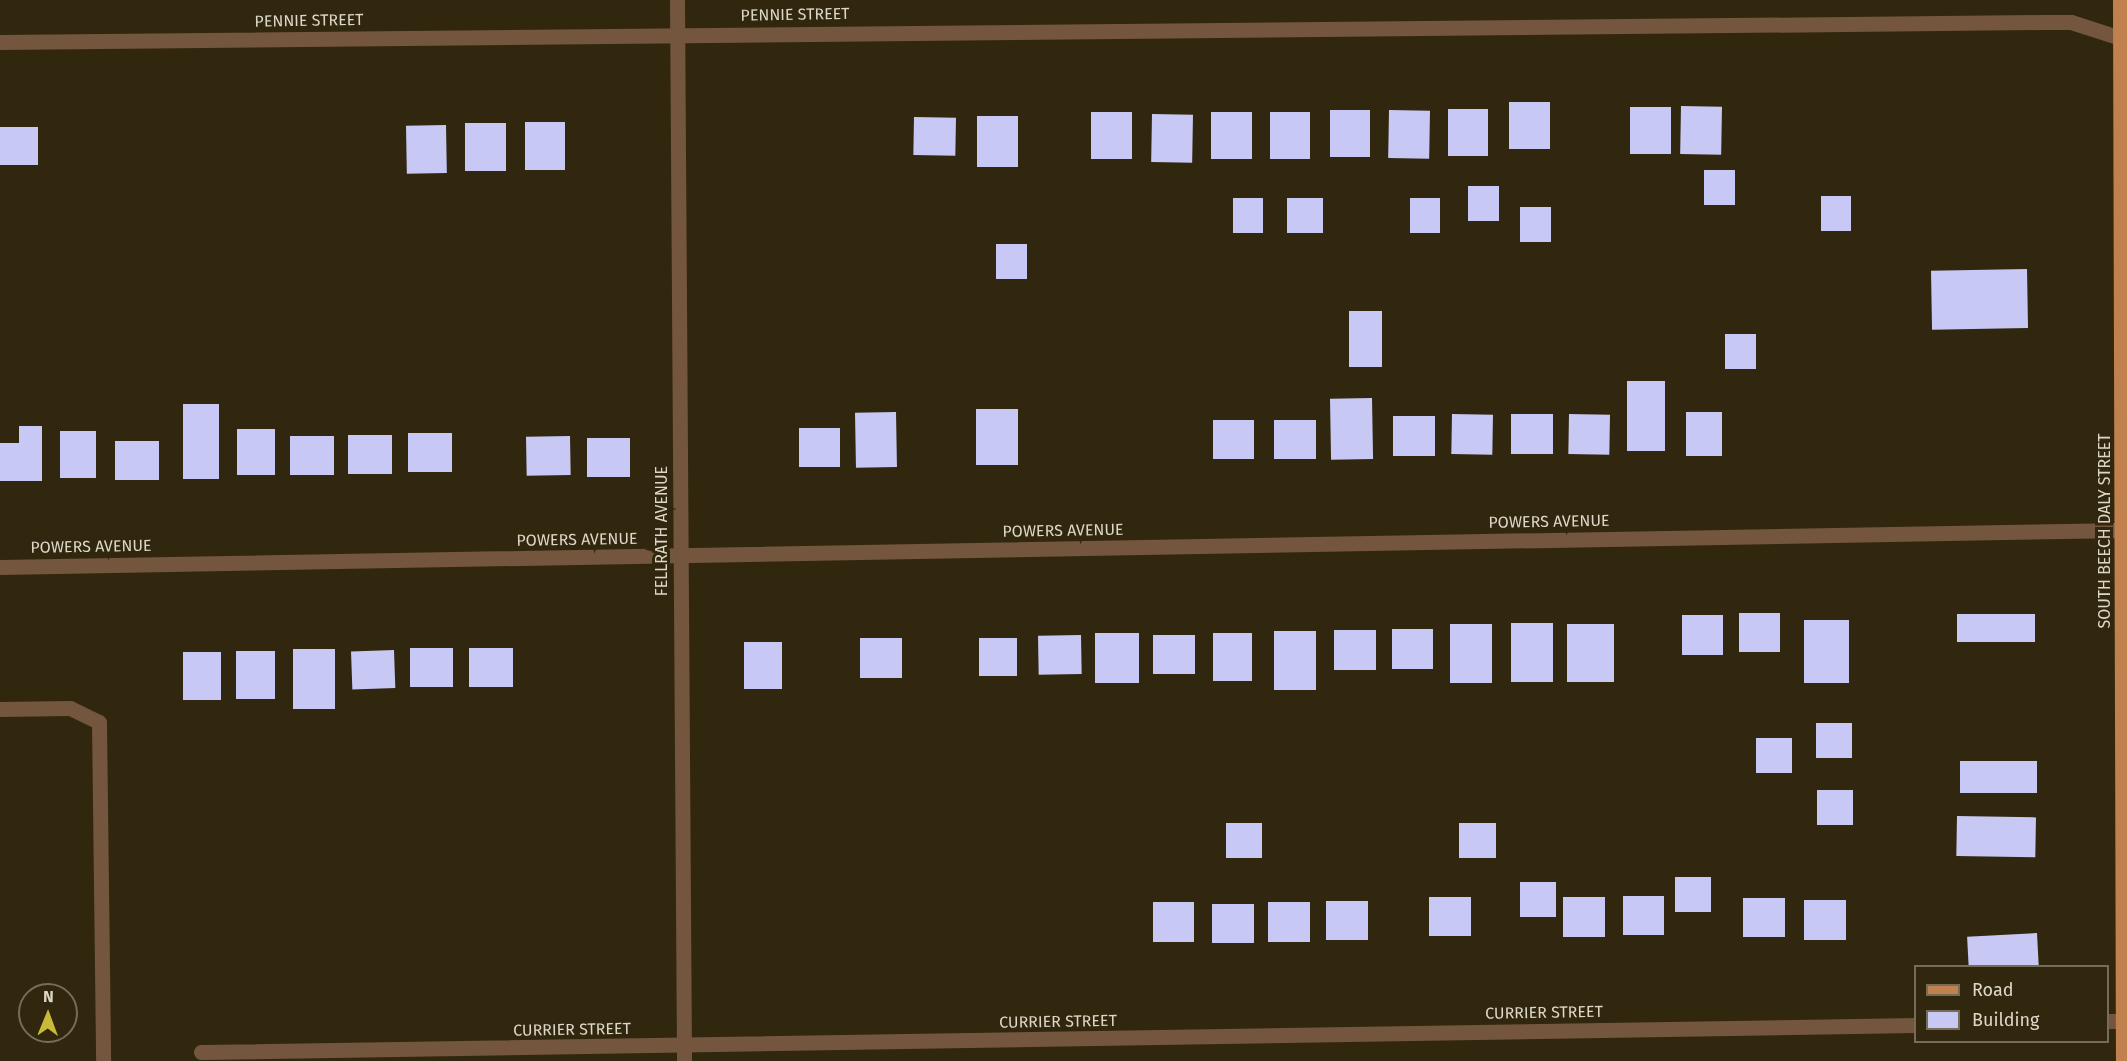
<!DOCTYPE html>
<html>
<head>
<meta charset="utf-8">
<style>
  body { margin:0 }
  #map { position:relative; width:2127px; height:1061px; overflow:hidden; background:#30270e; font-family:"Fira Sans",sans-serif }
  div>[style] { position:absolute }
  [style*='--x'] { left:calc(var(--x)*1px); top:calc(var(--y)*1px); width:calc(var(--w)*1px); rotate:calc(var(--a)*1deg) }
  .building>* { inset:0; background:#c8c8f4; transform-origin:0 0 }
  .minor>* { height:15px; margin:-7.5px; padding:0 7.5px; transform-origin:7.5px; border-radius:7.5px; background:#74553e }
  .major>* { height:15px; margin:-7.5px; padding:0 7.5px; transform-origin:7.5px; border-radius:7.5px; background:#c0814e }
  span { translate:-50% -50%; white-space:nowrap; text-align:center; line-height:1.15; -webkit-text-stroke:6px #30270e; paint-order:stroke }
  .street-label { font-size:16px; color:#ddd7c8 }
  .legend { position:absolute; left:1914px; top:965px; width:195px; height:78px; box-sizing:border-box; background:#30270e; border:2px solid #756d58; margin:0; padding:8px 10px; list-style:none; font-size:18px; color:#ddd7c8 }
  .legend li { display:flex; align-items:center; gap:12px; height:30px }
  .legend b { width:30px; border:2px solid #756d58 }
  .north { position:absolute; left:18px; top:983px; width:60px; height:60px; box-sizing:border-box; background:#30270e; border:2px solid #756d58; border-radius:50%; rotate:1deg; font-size:16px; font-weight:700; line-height:24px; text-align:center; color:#ddd7c8 }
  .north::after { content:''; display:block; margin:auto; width:21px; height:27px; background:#caba39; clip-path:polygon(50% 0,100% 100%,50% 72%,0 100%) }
</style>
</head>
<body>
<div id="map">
  <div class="building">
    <i style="left:1509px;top:102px;width:41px;height:47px"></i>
    <i style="left:1681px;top:106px;width:41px;height:48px;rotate:1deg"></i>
    <i style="left:1630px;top:107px;width:41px;height:47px"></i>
    <i style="left:1448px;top:109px;width:40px;height:47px"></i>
    <i style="left:1330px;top:110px;width:40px;height:47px"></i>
    <i style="left:1389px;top:110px;width:41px;height:48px;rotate:1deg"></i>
    <i style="left:1091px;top:112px;width:41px;height:47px"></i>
    <i style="left:1211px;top:112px;width:41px;height:47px"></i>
    <i style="left:1270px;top:112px;width:40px;height:47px"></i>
    <i style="left:1152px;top:114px;width:41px;height:48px;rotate:1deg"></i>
    <i style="left:1018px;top:116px;width:51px;height:41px;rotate:90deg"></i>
    <i style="left:914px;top:117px;width:42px;height:38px;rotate:1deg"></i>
    <i style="left:525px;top:122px;width:40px;height:48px"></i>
    <i style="left:465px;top:123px;width:41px;height:48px"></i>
    <i style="left:446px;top:125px;width:48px;height:40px;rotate:89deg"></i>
    <i style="left:38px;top:127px;width:38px;height:38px;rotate:90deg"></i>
    <i style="left:1704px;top:170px;width:31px;height:35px"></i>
    <i style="left:1468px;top:186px;width:31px;height:35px"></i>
    <i style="left:1821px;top:196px;width:30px;height:35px"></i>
    <i style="left:1233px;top:198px;width:30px;height:35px"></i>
    <i style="left:1287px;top:198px;width:36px;height:35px"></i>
    <i style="left:1410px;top:198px;width:30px;height:35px"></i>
    <i style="left:1520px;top:207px;width:31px;height:35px"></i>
    <i style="left:996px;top:244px;width:31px;height:35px"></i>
    <i style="left:2027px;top:269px;width:59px;height:96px;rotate:89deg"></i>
    <i style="left:1349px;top:311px;width:33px;height:56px"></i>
    <i style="left:1725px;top:334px;width:31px;height:35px"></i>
    <i style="left:1627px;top:381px;width:38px;height:70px"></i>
    <i style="left:1372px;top:398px;width:61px;height:42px;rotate:89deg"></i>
    <i style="left:183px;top:404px;width:36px;height:75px"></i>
    <i style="left:1018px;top:409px;width:56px;height:42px;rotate:90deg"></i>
    <i style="left:896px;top:412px;width:55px;height:41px;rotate:89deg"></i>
    <i style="left:1686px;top:412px;width:36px;height:44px"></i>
    <i style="left:1452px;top:414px;width:41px;height:40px;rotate:1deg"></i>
    <i style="left:1511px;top:414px;width:42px;height:40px"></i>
    <i style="left:1569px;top:414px;width:41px;height:40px;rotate:1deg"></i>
    <i style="left:1435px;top:416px;width:40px;height:42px;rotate:90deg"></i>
    <i style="left:1213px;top:420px;width:41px;height:39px"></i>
    <i style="left:1274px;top:420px;width:42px;height:39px"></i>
    <i style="clip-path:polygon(19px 426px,42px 426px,42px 481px,0 481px,0 443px,19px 443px)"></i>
    <i style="left:799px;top:428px;width:41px;height:39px"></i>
    <i style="left:237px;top:429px;width:38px;height:46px"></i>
    <i style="left:60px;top:431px;width:36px;height:47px"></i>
    <i style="left:408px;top:433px;width:44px;height:39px"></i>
    <i style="left:392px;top:435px;width:39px;height:44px;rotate:90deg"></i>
    <i style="left:290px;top:436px;width:44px;height:39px"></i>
    <i style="left:570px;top:436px;width:39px;height:44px;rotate:89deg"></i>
    <i style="left:587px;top:438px;width:43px;height:39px"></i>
    <i style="left:159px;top:441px;width:39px;height:44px;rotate:90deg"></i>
    <i style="left:1739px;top:613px;width:41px;height:39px"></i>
    <i style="left:2035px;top:614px;width:28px;height:78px;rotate:90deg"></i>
    <i style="left:1682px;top:615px;width:41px;height:40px"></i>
    <i style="left:1849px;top:620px;width:63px;height:45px;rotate:90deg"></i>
    <i style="left:1511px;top:623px;width:42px;height:59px"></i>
    <i style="left:1450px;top:624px;width:42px;height:59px"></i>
    <i style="left:1567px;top:624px;width:47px;height:58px"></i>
    <i style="left:1433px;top:629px;width:40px;height:41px;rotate:90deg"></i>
    <i style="left:1376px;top:630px;width:40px;height:42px;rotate:90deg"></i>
    <i style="left:1274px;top:631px;width:42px;height:59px"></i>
    <i style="left:1139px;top:633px;width:50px;height:44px;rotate:90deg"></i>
    <i style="left:1213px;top:633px;width:39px;height:48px"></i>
    <i style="left:1081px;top:635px;width:39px;height:43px;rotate:89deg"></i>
    <i style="left:1153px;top:635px;width:42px;height:39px"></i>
    <i style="left:902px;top:638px;width:40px;height:42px;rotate:90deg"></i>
    <i style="left:979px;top:638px;width:38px;height:38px"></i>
    <i style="left:744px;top:642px;width:38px;height:47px"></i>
    <i style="left:410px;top:648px;width:43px;height:39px"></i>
    <i style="left:469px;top:648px;width:44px;height:39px"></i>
    <i style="left:293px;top:649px;width:42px;height:60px"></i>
    <i style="left:394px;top:650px;width:38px;height:43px;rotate:88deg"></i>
    <i style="left:236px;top:651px;width:39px;height:48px"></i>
    <i style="left:183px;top:652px;width:38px;height:48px"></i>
    <i style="left:1852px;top:723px;width:35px;height:36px;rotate:90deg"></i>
    <i style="left:1756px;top:738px;width:36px;height:35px"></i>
    <i style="left:2037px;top:761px;width:32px;height:77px;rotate:90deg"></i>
    <i style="left:1853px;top:790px;width:35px;height:36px;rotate:90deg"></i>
    <i style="left:1957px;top:816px;width:79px;height:40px;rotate:1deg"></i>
    <i style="left:1262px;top:823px;width:35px;height:36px;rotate:90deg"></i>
    <i style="left:1496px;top:823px;width:35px;height:37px;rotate:90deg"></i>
    <i style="left:1675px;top:877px;width:36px;height:35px"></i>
    <i style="left:1520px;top:882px;width:36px;height:35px"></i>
    <i style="left:1623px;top:896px;width:41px;height:39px"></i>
    <i style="left:1429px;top:897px;width:42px;height:39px"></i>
    <i style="left:1605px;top:897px;width:40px;height:42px;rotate:90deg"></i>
    <i style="left:1743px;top:898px;width:42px;height:39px"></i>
    <i style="left:1804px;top:900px;width:42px;height:40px"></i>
    <i style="left:1326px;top:901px;width:42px;height:39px"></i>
    <i style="left:1153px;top:902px;width:41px;height:40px"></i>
    <i style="left:1310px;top:902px;width:40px;height:42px;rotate:90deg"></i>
    <i style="left:1212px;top:904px;width:42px;height:39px"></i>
    <i style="left:2037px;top:933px;width:33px;height:70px;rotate:87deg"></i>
  </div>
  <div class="minor">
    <i style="--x:677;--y:0;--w:1061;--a:89.62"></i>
    <i style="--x:0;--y:42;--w:2041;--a:-0.56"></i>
    <i style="--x:2041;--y:22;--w:30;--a:0"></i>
    <i style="--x:2071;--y:22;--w:59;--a:17.8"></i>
    <i style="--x:0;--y:567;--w:2127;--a:-1"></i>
    <i style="--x:0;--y:709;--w:70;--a:-0.8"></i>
    <i style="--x:70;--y:708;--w:32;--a:26"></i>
    <i style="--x:99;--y:722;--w:339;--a:89.3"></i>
    <i style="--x:2108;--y:1021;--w:19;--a:0"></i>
    <i style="--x:201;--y:1052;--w:1715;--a:-0.9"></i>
  </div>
  <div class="major">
    <i style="--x:2120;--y:0;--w:1061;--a:89.84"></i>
  </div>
  <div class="street-label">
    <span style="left:795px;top:15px;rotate:-1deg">PENNIE STREET</span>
    <span style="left:309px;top:21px;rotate:-1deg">PENNIE STREET</span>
    <span style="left:1549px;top:522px;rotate:-1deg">POWERS AVENUE</span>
    <span style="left:662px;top:531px;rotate:-90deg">FELLRATH AVENUE</span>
    <span style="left:1063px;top:531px;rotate:-1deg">POWERS AVENUE</span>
    <span style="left:2105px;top:531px;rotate:-90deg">SOUTH BEECH DALY STREET</span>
    <span style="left:577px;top:540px;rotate:-1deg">POWERS AVENUE</span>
    <span style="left:91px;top:547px;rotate:-1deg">POWERS AVENUE</span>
    <span style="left:1544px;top:1013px;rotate:-1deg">CURRIER STREET</span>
    <span style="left:1058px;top:1022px;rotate:-1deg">CURRIER STREET</span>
    <span style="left:572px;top:1030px;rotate:-1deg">CURRIER STREET</span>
  </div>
  <ul class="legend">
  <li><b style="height:8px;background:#c0814e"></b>Road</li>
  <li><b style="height:16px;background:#c8c8f4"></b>Building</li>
  </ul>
  <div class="north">N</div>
</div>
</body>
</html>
